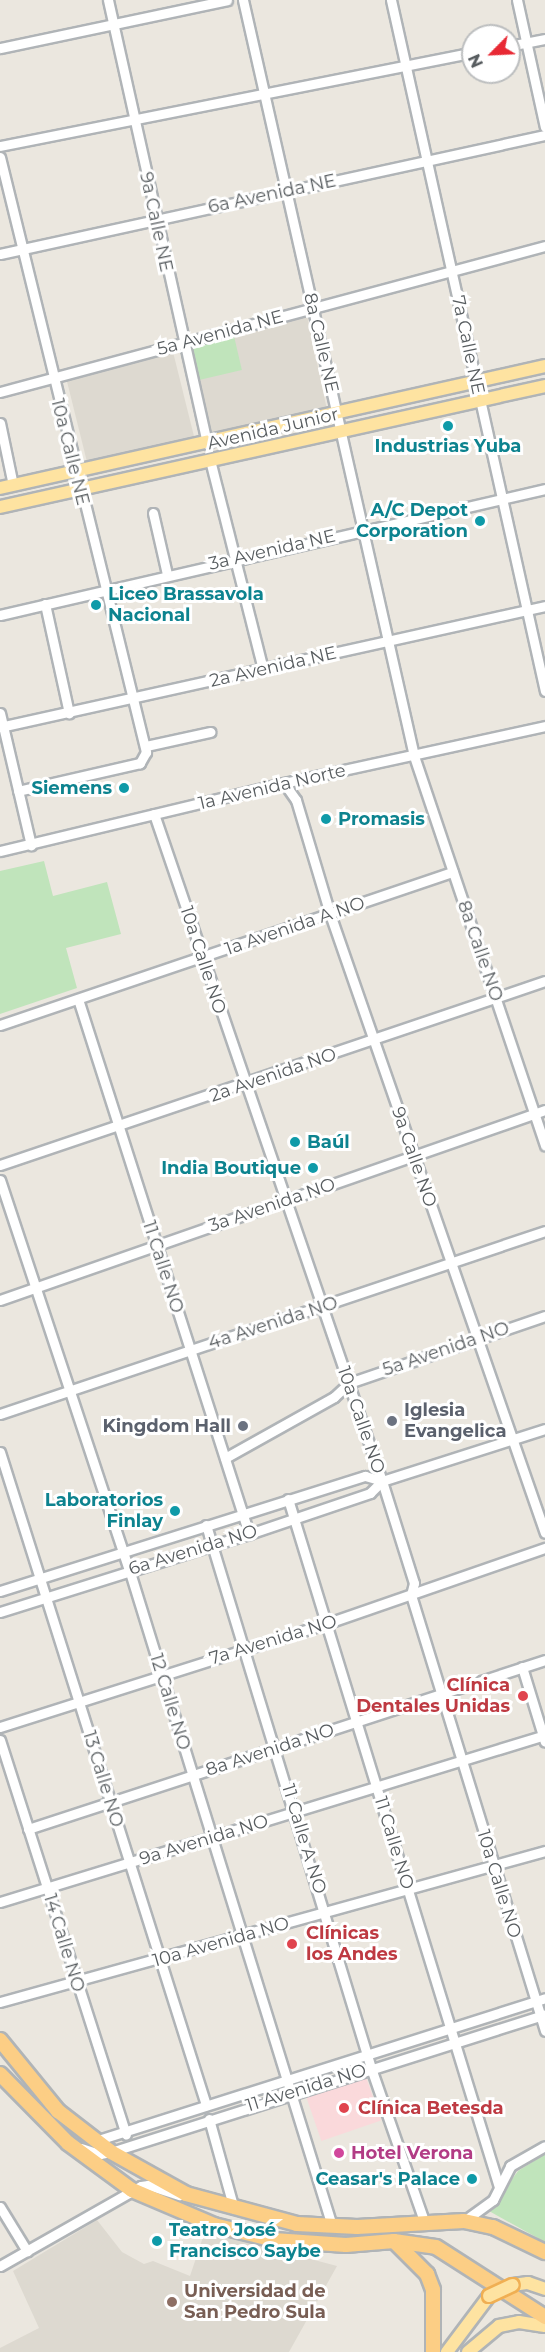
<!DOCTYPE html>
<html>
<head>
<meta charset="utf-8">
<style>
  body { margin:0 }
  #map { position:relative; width:545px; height:2352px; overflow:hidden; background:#ebe7df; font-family:Montserrat,sans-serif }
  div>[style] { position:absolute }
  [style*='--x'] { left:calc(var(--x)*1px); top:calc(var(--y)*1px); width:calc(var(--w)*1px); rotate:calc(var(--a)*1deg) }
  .education>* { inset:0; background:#ddd9d0; transform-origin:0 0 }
  .medical>* { inset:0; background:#fad9db; transform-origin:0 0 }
  .green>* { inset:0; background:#c0e4bb; transform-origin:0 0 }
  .roads { filter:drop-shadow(2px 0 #b0b4b7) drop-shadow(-2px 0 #b0b4b7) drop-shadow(0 2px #b0b4b7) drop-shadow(0 -2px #b0b4b7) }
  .minor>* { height:9px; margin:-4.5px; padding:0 4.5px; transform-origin:4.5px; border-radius:4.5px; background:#fff }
  .major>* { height:12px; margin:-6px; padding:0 6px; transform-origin:6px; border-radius:6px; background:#fee3a1 }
  .highway>* { height:14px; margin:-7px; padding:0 7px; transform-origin:7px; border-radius:7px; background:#fcce85 }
  .bridges { filter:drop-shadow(2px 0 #f0af53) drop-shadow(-2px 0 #f0af53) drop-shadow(0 2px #f0af53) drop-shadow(0 -2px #f0af53) }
  .major-bridge>* { height:12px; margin:-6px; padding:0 6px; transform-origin:6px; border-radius:6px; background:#fee3a1 }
  .dots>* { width:16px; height:16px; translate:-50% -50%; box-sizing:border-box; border:3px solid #fff; border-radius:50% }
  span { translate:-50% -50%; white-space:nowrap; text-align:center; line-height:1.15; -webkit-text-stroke:6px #fff; paint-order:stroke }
  .street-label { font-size:18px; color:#585d60 }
  .culture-label { font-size:18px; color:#0d838f; font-weight:700 }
  .right { translate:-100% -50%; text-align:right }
  .left { translate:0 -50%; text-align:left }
  .worship-label { font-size:18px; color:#5b616d; font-weight:700 }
  .health-label { font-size:18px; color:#be3a42; font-weight:700 }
  .hotel-label { font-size:18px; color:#b23c85; font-weight:700 }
  .education-label { font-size:18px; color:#785e54; font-weight:700 }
  .north { position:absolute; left:461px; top:24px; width:60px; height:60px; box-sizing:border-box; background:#fff; border:2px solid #bcbebf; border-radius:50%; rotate:246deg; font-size:16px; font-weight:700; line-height:24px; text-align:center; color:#585d60 }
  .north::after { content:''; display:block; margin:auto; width:21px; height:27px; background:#e82934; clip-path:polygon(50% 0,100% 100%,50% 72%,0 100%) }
</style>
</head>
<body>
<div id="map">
  <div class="education">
    <i style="left:306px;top:311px;width:104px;height:120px;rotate:78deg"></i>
    <i style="left:172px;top:348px;width:92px;height:110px;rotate:76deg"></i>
    <i style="clip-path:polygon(97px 2220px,122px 2252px,144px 2264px,153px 2261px,190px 2276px,205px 2231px,337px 2266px,289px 2352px,0 2352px,0 2348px,39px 2328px,13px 2271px)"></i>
  </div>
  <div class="medical">
    <i style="left:366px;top:2077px;width:46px;height:63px;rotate:71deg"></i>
  </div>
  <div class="green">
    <i style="left:234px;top:336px;width:35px;height:45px;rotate:77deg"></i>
    <i style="clip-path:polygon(44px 861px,53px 896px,107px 882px,121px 934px,66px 948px,77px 988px,0 1014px,0 871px)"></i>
    <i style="clip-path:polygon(545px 2154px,545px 2242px,489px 2211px,518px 2171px)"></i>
  </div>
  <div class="roads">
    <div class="minor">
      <i style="--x:108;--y:0;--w:455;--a:77.4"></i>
      <i style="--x:243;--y:0;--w:775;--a:77.25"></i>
      <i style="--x:414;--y:756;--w:411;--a:71.4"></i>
      <i style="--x:391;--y:0;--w:708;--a:77.44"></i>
      <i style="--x:517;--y:0;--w:130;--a:77.6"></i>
      <i style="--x:509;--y:46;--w:37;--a:-11"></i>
      <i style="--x:0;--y:48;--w:232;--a:-11.9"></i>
      <i style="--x:0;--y:146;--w:482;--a:-11.2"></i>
      <i style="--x:0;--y:157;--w:613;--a:76.21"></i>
      <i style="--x:146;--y:752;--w:13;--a:119"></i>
      <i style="--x:140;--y:763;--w:125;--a:167.1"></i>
      <i style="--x:0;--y:254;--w:558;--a:-12.32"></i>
      <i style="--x:0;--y:392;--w:564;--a:-15"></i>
      <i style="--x:0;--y:423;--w:63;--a:78.2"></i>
      <i style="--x:210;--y:460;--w:216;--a:75.8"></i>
      <i style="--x:153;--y:513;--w:63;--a:77.1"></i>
      <i style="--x:45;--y:604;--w:112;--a:77.6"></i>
      <i style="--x:0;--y:615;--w:559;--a:-13.02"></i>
      <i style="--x:0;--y:713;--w:136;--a:76.8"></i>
      <i style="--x:0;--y:727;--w:558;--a:-12.52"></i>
      <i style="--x:146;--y:746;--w:66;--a:-12.3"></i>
      <i style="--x:284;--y:783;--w:21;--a:55"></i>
      <i style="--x:296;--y:800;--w:119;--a:73.4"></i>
      <i style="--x:330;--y:914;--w:655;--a:70.85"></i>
      <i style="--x:154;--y:814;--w:705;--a:71.13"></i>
      <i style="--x:382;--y:1481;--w:107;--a:72.6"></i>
      <i style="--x:414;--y:1583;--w:12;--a:104"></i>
      <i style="--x:411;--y:1595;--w:456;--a:72.9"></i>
      <i style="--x:0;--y:851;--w:292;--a:-13.5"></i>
      <i style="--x:284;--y:783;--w:267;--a:-12.3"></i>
      <i style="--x:78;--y:999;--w:562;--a:72.27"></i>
      <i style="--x:0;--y:1025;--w:478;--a:-18.7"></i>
      <i style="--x:0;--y:1165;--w:575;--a:-18.66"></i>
      <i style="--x:0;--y:1180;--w:410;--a:71.7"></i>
      <i style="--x:129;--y:1569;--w:688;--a:72.83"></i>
      <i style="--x:0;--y:1300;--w:577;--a:-19.22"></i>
      <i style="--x:0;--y:1414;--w:575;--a:-18.56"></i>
      <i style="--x:0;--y:1452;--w:685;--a:72.49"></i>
      <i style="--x:225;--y:1458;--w:125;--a:-29.2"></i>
      <i style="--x:334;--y:1397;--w:21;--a:-43"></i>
      <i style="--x:349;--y:1383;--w:207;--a:-18.9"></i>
      <i style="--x:288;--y:1499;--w:720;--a:72.95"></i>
      <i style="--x:206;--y:1525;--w:568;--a:73.1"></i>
      <i style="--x:371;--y:2068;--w:162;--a:70.9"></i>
      <i style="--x:0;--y:1591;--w:383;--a:-17.5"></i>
      <i style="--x:365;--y:1476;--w:18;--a:16"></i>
      <i style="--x:0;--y:1612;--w:261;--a:-17.4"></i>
      <i style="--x:249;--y:1534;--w:128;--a:-18.7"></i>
      <i style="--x:370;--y:1493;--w:17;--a:-45"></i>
      <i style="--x:382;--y:1481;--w:171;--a:-17.7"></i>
      <i style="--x:522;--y:1667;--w:78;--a:73"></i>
      <i style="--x:0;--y:1727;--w:344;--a:-17.6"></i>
      <i style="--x:328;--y:1623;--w:230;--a:-19.1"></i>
      <i style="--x:0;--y:1740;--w:414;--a:72.3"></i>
      <i style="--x:28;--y:1829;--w:544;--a:-18.1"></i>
      <i style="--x:0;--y:1902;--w:570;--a:-17.04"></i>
      <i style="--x:0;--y:2002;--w:566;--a:-15.49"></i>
      <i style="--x:209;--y:2119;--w:93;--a:74.5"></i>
      <i style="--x:95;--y:2141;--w:472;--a:-17.6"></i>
      <i style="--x:81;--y:2148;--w:20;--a:18"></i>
      <i style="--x:100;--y:2154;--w:11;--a:-10"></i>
      <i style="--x:111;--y:2152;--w:455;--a:-17.6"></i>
      <i style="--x:0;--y:2207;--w:52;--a:58.5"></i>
      <i style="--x:464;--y:2221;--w:36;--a:-36"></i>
      <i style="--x:493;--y:2200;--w:38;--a:-63"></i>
      <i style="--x:510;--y:2166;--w:40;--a:-29.7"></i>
      <i style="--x:0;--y:2266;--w:162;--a:-29.6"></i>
      <i style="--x:141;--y:2186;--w:7;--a:-8"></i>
      <i style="--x:148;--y:2185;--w:33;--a:18"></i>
    </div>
    <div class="major">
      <i style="--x:0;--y:488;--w:558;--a:-12.62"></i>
      <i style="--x:0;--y:507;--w:558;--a:-12.52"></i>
      <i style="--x:513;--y:2285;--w:15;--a:-8"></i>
      <i style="--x:528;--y:2283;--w:18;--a:19"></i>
      <i style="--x:447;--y:2352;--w:70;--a:-53.1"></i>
      <i style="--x:468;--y:2352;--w:40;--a:-40"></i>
      <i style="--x:499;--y:2326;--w:20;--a:-11"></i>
      <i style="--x:519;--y:2322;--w:26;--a:9"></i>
    </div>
    <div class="highway">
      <i style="--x:0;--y:2040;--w:92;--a:50.8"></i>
      <i style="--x:58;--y:2111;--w:67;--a:37.7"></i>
      <i style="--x:111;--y:2152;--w:86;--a:29.2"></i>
      <i style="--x:186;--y:2194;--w:115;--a:15.1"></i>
      <i style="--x:297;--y:2224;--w:60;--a:2.9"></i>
      <i style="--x:357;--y:2227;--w:107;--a:-3.2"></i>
      <i style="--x:464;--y:2221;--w:30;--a:12"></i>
      <i style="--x:493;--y:2227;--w:58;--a:25.7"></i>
      <i style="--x:0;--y:2074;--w:97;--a:45.4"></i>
      <i style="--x:68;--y:2143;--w:79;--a:36.3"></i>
      <i style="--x:132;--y:2190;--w:89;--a:23.1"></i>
      <i style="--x:214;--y:2225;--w:62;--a:14"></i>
      <i style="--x:274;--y:2240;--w:72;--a:4"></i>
      <i style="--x:346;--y:2245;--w:48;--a:-4.8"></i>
      <i style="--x:394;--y:2241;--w:42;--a:8.1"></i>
      <i style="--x:436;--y:2247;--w:130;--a:32.7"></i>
      <i style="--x:394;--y:2241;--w:47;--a:45"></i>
      <i style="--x:427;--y:2274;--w:17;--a:69"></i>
      <i style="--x:433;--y:2290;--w:62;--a:90"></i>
    </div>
  </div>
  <div class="bridges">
    <div class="major-bridge">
      <i style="--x:489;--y:2296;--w:26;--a:-25"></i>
    </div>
  </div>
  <div class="dots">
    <i style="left:448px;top:426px;background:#0f9aa8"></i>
    <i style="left:480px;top:521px;background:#0f9aa8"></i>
    <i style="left:96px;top:605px;background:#0f9aa8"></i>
    <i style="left:124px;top:788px;background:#0f9aa8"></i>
    <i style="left:326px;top:819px;background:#0f9aa8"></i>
    <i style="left:295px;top:1142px;background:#0f9aa8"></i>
    <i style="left:313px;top:1168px;background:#0f9aa8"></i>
    <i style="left:392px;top:1421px;background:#6b7280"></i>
    <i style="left:243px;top:1426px;background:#6b7280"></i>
    <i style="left:175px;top:1511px;background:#0f9aa8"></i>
    <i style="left:523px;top:1696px;background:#e0444e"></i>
    <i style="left:292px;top:1944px;background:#e0444e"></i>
    <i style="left:344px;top:2108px;background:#e0444e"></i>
    <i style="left:339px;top:2153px;background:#d1479c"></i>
    <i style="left:472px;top:2179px;background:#0f9aa8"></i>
    <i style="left:157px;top:2241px;background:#0f9aa8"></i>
    <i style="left:172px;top:2302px;background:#8d6e63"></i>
  </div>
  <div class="street-label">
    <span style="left:272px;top:194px;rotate:-12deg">6a Avenida NE</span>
    <span style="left:156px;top:222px;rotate:78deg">9a Calle NE</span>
    <span style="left:220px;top:333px;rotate:-15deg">5a Avenida NE</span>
    <span style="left:321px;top:343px;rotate:77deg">8a Calle NE</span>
    <span style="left:468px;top:345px;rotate:78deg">7a Calle NE</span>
    <span style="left:273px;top:429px;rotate:-13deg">Avenida Junior</span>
    <span style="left:70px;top:452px;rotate:76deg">10a Calle NE</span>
    <span style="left:272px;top:550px;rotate:-13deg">3a Avenida NE</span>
    <span style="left:273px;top:667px;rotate:-13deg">2a Avenida NE</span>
    <span style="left:272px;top:787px;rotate:-13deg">1a Avenida Norte</span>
    <span style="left:295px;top:926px;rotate:-19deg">1a Avenida A NO</span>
    <span style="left:480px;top:951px;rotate:71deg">8a Calle NO</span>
    <span style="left:203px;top:960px;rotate:72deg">10a Calle NO</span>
    <span style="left:273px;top:1075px;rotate:-19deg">2a Avenida NO</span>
    <span style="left:414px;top:1157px;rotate:71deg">9a Calle NO</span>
    <span style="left:272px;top:1205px;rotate:-19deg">3a Avenida NO</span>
    <span style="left:163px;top:1267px;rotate:72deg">11 Calle NO</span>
    <span style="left:273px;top:1323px;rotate:-18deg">4a Avenida NO</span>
    <span style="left:446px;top:1349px;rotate:-19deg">5a Avenida NO</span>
    <span style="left:361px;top:1420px;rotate:71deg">10a Calle NO</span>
    <span style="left:193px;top:1550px;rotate:-17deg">6a Avenida NO</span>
    <span style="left:273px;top:1640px;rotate:-17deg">7a Avenida NO</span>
    <span style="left:170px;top:1702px;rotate:73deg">12 Calle NO</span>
    <span style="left:270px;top:1750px;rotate:-18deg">8a Avenida NO</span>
    <span style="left:103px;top:1779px;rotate:73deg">13 Calle NO</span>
    <span style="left:304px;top:1839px;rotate:73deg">11 Calle A NO</span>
    <span style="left:204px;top:1840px;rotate:-17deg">9a Avenida NO</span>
    <span style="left:394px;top:1843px;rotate:73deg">11 Calle NO</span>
    <span style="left:499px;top:1884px;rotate:73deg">10a Calle NO</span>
    <span style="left:221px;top:1942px;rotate:-16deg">10a Avenida NO</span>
    <span style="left:64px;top:1943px;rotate:73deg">14 Calle NO</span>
    <span style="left:306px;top:2088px;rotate:-17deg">11 Avenida NO</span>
  </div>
  <div class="culture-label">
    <span style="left:448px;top:446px">Industrias Yuba</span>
    <span class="right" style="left:468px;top:521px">A/C Depot<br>Corporation</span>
    <span class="left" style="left:108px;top:605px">Liceo Brassavola<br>Nacional</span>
    <span class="right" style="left:112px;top:788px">Siemens</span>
    <span class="left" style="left:338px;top:819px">Promasis</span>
    <span class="left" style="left:307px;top:1142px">Baúl</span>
    <span class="right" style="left:301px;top:1168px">India Boutique</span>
    <span class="right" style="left:163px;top:1511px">Laboratorios<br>Finlay</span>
    <span class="right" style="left:460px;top:2179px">Ceasar's Palace</span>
    <span class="left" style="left:169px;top:2241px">Teatro José<br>Francisco Saybe</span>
  </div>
  <div class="worship-label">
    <span class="left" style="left:404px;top:1421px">Iglesia<br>Evangelica</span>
    <span class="right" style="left:231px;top:1426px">Kingdom Hall</span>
  </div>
  <div class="health-label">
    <span class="right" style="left:510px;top:1696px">Clínica<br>Dentales Unidas</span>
    <span class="left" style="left:306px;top:1944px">Clínicas<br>los Andes</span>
    <span class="left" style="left:358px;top:2108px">Clínica Betesda</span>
  </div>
  <div class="hotel-label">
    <span class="left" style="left:351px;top:2153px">Hotel Verona</span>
  </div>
  <div class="education-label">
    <span class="left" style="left:184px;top:2302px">Universidad de<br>San Pedro Sula</span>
  </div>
  <div class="north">N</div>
</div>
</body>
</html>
